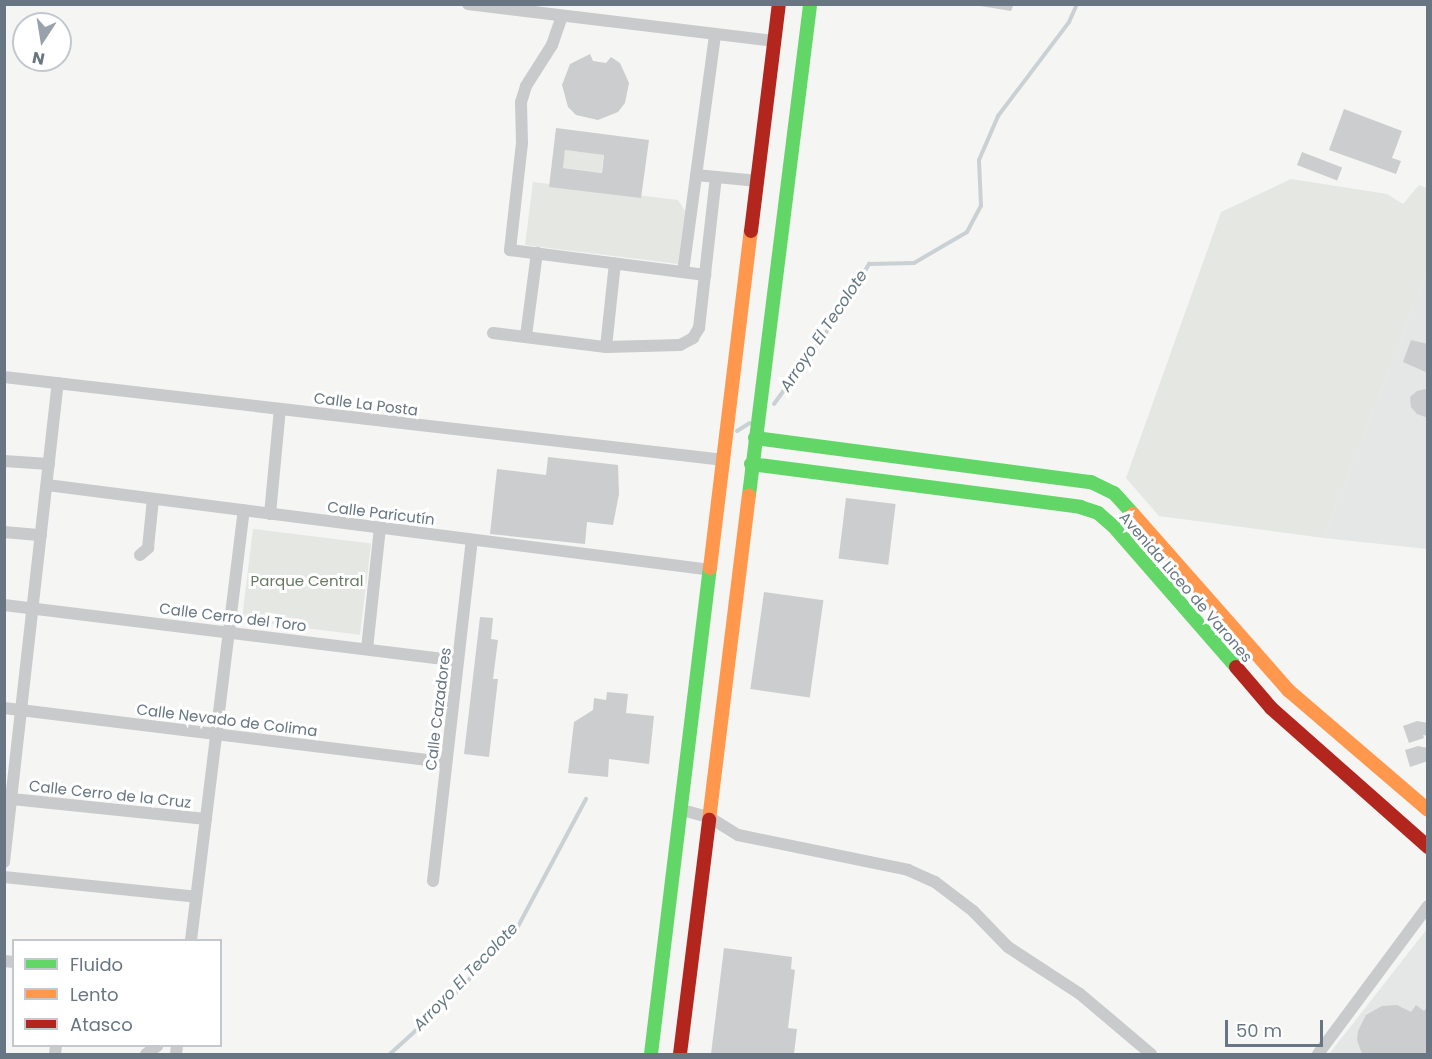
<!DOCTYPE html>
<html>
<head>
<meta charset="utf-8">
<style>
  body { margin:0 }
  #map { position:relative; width:1432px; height:1059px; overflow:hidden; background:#f5f5f4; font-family:Poppins,sans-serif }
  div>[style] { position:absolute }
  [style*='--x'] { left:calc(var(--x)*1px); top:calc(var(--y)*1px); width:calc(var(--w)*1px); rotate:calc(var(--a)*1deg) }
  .built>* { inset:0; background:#e5e6e6 }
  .green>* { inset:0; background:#e4e7e2; transform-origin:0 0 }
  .stream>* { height:4px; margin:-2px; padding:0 2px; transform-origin:2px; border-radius:2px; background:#cad1d4 }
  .building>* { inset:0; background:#cccdce; transform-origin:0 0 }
  .street>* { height:12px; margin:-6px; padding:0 6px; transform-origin:6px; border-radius:6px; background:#c9cacb }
  .fast>* { height:14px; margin:-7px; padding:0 7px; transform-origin:7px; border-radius:7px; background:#63d668 }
  .slow>* { height:14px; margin:-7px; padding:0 7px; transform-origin:7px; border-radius:7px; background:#ff974d }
  .jam>* { height:14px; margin:-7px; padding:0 7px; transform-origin:7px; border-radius:7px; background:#b3261e }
  span { translate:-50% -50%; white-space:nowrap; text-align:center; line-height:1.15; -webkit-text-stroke:6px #fff; paint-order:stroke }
  .street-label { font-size:15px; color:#677682 }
  .park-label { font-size:15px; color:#697965 }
  .water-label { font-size:16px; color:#63777f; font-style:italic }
  .frame { position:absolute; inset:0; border:6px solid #677682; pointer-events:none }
  .legend { position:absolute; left:12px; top:939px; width:210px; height:108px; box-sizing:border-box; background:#fff; border:2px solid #c2c8cd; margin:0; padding:8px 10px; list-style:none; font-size:18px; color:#677682 }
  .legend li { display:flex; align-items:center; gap:12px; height:30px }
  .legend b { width:30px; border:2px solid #c2c8cd }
  .north { position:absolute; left:12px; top:12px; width:60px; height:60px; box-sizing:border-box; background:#fff; border:2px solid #c2c8cd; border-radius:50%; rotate:192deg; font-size:16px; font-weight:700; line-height:24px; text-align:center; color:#677682 }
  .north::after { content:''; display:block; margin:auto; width:21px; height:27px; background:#99a2aa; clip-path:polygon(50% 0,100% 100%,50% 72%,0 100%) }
  .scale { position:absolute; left:1225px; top:1020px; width:98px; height:27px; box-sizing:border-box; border:3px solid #677682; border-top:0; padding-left:8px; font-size:18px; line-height:21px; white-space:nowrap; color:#677682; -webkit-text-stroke:4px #fff; paint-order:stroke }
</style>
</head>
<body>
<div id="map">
  <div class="built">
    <i style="clip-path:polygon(1427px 272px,1427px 549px,1324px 538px)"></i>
    <i style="clip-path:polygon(1427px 929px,1427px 1054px,1329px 1054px)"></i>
  </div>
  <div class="green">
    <i style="left:565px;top:150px;width:39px;height:18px;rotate:7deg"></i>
    <i style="clip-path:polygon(1291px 179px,1387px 194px,1403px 204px,1419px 185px,1427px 188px,1427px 272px,1324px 538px,1159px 516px,1126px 478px,1221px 212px)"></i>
    <i style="clip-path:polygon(533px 182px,678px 200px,685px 211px,678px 264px,525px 245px)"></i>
    <i style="left:253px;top:529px;width:119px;height:92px;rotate:7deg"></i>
  </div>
  <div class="stream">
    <i style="--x:774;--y:404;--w:109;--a:-54"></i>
    <i style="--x:838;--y:316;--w:61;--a:-59.2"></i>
    <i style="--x:869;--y:264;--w:45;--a:-1.3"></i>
    <i style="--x:914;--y:263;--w:61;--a:-30.3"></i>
    <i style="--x:967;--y:232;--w:30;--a:-62"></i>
    <i style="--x:981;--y:206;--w:46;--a:-92.5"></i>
    <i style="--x:979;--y:160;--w:48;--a:-66.6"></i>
    <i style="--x:998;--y:116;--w:118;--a:-52.9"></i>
    <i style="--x:1069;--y:22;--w:20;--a:-66"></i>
    <i style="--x:737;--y:431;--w:15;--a:-32"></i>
    <i style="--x:390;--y:1054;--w:76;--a:-42.3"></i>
    <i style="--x:446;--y:1003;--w:99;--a:-45.8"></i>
    <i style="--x:515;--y:932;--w:151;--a:-61.9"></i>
  </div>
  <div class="building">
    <i style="clip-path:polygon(968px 4px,1014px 4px,1011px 11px)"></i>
    <i style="clip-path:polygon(590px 54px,593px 61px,606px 63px,611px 57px,620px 63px,629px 83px,625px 103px,618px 112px,598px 120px,576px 115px,568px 107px,562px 85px,570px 64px)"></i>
    <i style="clip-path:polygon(1344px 109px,1402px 131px,1392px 158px,1401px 161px,1396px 174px,1329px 150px)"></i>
    <i style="clip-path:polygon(evenodd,556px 128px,649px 140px,641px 198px,549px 187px,556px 128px,565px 150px,604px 155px,602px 173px,563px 168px,565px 150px)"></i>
    <i style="left:1302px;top:152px;width:43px;height:14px;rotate:21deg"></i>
    <i style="clip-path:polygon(1411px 340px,1428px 344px,1428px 373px,1403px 362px)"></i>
    <i style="clip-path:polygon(1425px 389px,1428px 390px,1428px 418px,1417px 414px,1411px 407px,1410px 397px,1417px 391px)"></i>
    <i style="clip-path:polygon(548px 457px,618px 465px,619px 494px,613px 525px,587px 522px,585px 544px,490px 534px,497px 469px,546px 475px)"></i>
    <i style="left:846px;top:498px;width:50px;height:61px;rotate:7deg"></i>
    <i style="left:764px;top:592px;width:60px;height:98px;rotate:8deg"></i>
    <i style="clip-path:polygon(480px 617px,493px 618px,491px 639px,498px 640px,493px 679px,498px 679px,489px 757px,464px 754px)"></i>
    <i style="clip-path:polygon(607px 692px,628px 694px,626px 713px,654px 716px,649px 764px,609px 759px,608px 777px,568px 773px,574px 722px,593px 710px,594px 698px,606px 700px)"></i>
    <i style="clip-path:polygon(1417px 721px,1428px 723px,1428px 736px,1423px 735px,1424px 738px,1409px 743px,1403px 726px)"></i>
    <i style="clip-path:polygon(1418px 746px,1428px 748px,1428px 761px,1410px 767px,1405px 750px)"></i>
    <i style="clip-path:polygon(724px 948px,792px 957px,791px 969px,795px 970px,788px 1028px,797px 1029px,794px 1054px,711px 1054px)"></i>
    <i style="clip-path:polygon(1397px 1005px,1411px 1012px,1416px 1005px,1424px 1011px,1428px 1006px,1428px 1054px,1362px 1054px,1357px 1040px,1358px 1031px,1366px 1015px,1382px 1006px)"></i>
  </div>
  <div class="street">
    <i style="--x:468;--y:4;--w:309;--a:6.9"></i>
    <i style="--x:562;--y:16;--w:31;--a:109"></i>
    <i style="--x:552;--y:45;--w:49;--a:122.4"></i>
    <i style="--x:526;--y:86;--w:17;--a:107"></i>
    <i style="--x:521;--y:102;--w:41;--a:88.6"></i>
    <i style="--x:522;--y:143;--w:108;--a:96.4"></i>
    <i style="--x:510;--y:250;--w:197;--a:7.3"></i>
    <i style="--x:696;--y:175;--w:62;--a:5.5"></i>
    <i style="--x:683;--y:272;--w:240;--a:-82.3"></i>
    <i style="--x:493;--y:333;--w:114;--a:7.1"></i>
    <i style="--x:606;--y:347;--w:74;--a:-1.5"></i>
    <i style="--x:680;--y:345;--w:15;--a:-28"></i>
    <i style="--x:693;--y:338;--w:12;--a:-59"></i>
    <i style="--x:699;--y:328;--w:152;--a:-83.6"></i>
    <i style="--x:526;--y:336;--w:84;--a:-82.5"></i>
    <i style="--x:606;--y:347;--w:84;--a:-83.9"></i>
    <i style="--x:4;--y:377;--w:725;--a:6.58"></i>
    <i style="--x:4;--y:461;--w:45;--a:3.8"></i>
    <i style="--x:47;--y:485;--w:669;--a:7.29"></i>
    <i style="--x:270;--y:514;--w:105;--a:-84.6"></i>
    <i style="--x:4;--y:532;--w:37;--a:5"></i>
    <i style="--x:140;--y:555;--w:11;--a:-41"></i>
    <i style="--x:148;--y:548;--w:49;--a:-84.2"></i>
    <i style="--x:4;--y:605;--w:457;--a:7"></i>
    <i style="--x:367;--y:649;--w:122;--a:-83.9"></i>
    <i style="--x:4;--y:708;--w:445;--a:7"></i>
    <i style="--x:12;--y:799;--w:195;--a:5.9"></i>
    <i style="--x:682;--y:810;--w:28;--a:15"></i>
    <i style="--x:709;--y:817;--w:34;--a:32"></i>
    <i style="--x:738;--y:835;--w:174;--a:11.6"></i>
    <i style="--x:908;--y:870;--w:30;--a:24"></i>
    <i style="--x:935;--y:882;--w:48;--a:37.3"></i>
    <i style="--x:973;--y:911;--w:50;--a:45.8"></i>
    <i style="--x:1008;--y:947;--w:86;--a:33.1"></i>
    <i style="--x:1080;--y:994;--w:93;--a:40.2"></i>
    <i style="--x:4;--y:862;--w:482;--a:-83.6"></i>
    <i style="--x:4;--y:877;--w:193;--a:5.9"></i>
    <i style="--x:433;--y:881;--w:343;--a:-83.5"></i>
    <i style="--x:191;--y:940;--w:433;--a:-83"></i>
    <i style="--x:4;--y:961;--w:10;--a:6"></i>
    <i style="--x:55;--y:1054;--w:8;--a:-83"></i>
    <i style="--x:146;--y:1054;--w:14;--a:-36"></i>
    <i style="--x:176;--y:1054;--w:8;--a:-83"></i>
    <i style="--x:1318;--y:1054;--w:184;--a:-53.4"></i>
  </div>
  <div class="fast">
    <i style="--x:755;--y:438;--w:339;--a:7.5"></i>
    <i style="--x:1091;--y:482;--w:25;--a:26"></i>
    <i style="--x:1114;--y:493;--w:28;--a:48"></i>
    <i style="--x:751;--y:464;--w:332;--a:7.4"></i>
    <i style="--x:1080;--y:507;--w:19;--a:18"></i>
    <i style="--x:1098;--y:513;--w:21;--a:41"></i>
    <i style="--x:1114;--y:527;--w:186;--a:48.9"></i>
    <i style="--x:749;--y:495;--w:495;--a:-82.9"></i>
    <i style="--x:651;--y:1054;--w:490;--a:-83.1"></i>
  </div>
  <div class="slow">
    <i style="--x:1133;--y:514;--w:235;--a:48.6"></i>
    <i style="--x:1288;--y:690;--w:184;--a:40.6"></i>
    <i style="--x:710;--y:568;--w:339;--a:-83.1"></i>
    <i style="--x:709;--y:820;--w:327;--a:-83"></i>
  </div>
  <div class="jam">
    <i style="--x:751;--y:231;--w:229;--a:-83"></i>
    <i style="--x:1236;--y:667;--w:54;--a:49.5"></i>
    <i style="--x:1271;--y:708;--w:210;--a:41.5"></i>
    <i style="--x:680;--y:1054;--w:236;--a:-82.9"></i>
  </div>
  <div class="street-label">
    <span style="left:366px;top:404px;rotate:7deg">Calle La Posta</span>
    <span style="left:381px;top:513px;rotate:7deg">Calle Paricutín</span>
    <span style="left:1186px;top:587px;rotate:49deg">Avenida Liceo de Varones</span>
    <span style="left:233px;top:617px;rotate:7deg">Calle Cerro del Toro</span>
    <span style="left:438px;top:709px;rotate:-83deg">Calle Cazadores</span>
    <span style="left:227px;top:720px;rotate:7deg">Calle Nevado de Colima</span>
    <span style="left:110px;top:794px;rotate:6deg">Calle Cerro de la Cruz</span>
  </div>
  <div class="park-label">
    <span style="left:307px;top:581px">Parque Central</span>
  </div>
  <div class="water-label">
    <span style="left:824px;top:331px;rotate:-56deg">Arroyo El Tecolote</span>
    <span style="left:466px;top:977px;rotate:-46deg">Arroyo El Tecolote</span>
  </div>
  <div class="frame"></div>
  <ul class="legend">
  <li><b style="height:8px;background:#63d668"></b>Fluido</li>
  <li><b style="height:8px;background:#ff974d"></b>Lento</li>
  <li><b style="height:8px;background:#b3261e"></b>Atasco</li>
  </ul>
  <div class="north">N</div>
  <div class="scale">50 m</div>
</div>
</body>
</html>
